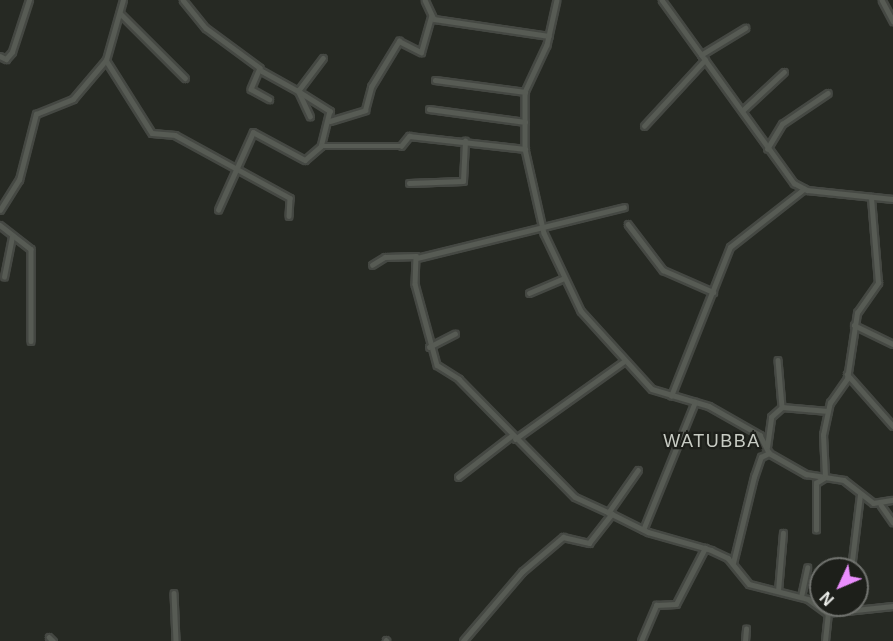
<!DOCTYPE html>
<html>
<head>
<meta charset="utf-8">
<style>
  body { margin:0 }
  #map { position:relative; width:893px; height:641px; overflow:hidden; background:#262923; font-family:Helvetica,sans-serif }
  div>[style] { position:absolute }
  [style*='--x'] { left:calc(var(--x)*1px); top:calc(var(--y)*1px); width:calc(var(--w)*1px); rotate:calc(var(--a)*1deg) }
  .roads { filter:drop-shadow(2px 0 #454843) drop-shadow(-2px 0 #454843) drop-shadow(0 2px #454843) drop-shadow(0 -2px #454843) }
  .minor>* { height:4.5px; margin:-2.25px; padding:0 2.25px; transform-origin:2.25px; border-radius:2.25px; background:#575b54 }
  span { translate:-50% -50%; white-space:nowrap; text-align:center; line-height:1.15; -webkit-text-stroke:4.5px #1d1f1a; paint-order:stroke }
  .quarter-label { font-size:18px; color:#c8ccc4; letter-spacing:1.5px }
  .north { position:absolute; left:809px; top:557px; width:60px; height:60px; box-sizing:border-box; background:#1d1f1a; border:2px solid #71736f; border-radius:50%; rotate:226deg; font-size:16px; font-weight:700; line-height:24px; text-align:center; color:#f0f2ee }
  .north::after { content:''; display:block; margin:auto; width:21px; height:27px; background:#ea8dfd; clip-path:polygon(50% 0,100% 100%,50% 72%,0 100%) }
</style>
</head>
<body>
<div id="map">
  <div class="roads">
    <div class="minor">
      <i style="--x:183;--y:0;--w:36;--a:51"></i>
      <i style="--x:206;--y:28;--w:67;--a:36.5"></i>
      <i style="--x:260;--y:68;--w:23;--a:113"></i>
      <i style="--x:251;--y:89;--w:21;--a:29"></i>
      <i style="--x:425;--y:0;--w:21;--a:65"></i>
      <i style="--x:434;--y:19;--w:116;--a:8.4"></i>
      <i style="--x:557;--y:0;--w:46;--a:102.5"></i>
      <i style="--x:547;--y:45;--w:52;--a:115.1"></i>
      <i style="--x:525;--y:92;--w:57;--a:90"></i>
      <i style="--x:525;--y:149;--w:86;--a:77.3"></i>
      <i style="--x:544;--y:233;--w:86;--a:64.6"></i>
      <i style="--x:581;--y:311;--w:105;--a:47.7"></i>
      <i style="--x:652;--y:389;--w:59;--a:16.6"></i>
      <i style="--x:709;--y:406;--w:59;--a:29.6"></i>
      <i style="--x:760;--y:435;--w:20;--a:63"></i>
      <i style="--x:769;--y:453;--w:43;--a:29.6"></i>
      <i style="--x:806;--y:474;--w:38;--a:9"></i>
      <i style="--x:844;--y:480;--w:37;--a:38"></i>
      <i style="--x:873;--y:503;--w:20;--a:-9"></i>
      <i style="--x:662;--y:0;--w:226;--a:54.2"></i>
      <i style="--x:794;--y:183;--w:15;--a:28"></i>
      <i style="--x:807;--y:190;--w:86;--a:6"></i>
      <i style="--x:882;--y:0;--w:24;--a:62"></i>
      <i style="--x:120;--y:13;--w:92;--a:45"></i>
      <i style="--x:701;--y:55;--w:52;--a:-31.5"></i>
      <i style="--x:0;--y:56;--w:7;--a:27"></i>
      <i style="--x:6;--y:59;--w:9;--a:-49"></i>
      <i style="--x:12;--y:52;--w:55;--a:-71.9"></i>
      <i style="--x:106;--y:60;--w:86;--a:57.8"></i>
      <i style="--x:152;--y:133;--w:23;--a:5"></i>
      <i style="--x:175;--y:135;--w:131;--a:28.7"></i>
      <i style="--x:290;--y:198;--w:18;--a:93"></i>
      <i style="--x:262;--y:71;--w:41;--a:29.1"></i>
      <i style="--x:298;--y:91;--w:41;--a:-52.9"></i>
      <i style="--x:435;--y:80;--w:91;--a:7.6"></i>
      <i style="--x:429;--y:109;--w:97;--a:7.7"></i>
      <i style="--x:742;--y:111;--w:57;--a:-42.9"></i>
      <i style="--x:310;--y:117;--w:29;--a:-115"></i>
      <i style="--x:298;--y:91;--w:38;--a:32"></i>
      <i style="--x:330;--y:111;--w:36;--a:104"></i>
      <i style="--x:330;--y:121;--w:37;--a:-17"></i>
      <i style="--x:365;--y:110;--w:24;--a:-75"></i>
      <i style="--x:371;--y:87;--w:54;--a:-58.7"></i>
      <i style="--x:399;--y:41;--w:25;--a:27"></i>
      <i style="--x:421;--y:52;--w:37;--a:-74"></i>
      <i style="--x:644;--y:126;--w:90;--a:-47.3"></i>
      <i style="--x:767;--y:149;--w:29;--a:-59"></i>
      <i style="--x:782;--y:124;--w:55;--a:-34"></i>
      <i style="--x:409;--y:183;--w:54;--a:-2.1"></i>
      <i style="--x:463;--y:181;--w:40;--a:-87.1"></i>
      <i style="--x:0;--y:210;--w:36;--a:-58"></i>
      <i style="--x:19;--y:180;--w:68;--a:-75.6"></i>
      <i style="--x:36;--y:114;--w:40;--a:-22"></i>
      <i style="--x:73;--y:99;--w:51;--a:-49.8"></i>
      <i style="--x:106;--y:60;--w:62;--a:-74.2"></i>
      <i style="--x:218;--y:210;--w:85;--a:-65.8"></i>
      <i style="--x:253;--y:132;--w:59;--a:28.3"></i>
      <i style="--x:305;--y:160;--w:21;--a:-41"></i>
      <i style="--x:321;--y:146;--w:80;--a:0"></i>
      <i style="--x:401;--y:146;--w:13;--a:-51"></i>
      <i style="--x:409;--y:136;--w:117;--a:6.4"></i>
      <i style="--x:628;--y:224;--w:58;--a:52.7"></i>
      <i style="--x:663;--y:270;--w:55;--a:23.7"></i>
      <i style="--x:0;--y:225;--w:39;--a:38"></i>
      <i style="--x:31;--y:249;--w:92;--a:90"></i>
      <i style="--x:417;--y:258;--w:213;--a:-13.8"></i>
      <i style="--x:372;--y:265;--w:15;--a:-32"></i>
      <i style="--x:385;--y:257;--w:31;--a:-2"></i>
      <i style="--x:416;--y:256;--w:28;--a:92"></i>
      <i style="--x:415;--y:284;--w:84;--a:74.8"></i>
      <i style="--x:437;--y:365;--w:26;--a:32"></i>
      <i style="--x:459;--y:379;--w:165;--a:45.5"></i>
      <i style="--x:575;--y:497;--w:41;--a:24.7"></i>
      <i style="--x:4;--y:277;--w:41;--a:-78.7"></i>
      <i style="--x:529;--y:293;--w:36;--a:-23"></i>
      <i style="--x:854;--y:325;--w:43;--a:26"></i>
      <i style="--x:429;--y:347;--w:29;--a:-27"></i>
      <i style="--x:778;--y:360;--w:47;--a:85.1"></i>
      <i style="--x:782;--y:407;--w:46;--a:5"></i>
      <i style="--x:847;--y:374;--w:69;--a:48.5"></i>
      <i style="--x:671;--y:396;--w:160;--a:-68.4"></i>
      <i style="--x:730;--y:247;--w:94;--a:-38.1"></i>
      <i style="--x:515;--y:439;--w:133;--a:-35.5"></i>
      <i style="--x:767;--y:447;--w:30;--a:-82"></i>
      <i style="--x:771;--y:417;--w:15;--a:-42"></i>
      <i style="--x:458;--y:477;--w:67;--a:-37.7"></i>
      <i style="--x:825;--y:477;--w:42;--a:-92.7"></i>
      <i style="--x:823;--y:435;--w:33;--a:-78"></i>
      <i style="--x:830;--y:403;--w:29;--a:-55"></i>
      <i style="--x:847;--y:379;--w:67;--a:-81.4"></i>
      <i style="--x:857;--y:313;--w:37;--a:-55"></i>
      <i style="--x:878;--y:283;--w:86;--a:-94.7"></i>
      <i style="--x:881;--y:505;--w:21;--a:55"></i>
      <i style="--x:608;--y:513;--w:52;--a:-55.1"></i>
      <i style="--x:643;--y:530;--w:138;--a:-67.9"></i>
      <i style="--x:816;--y:530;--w:47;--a:-90"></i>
      <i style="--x:816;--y:483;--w:9;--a:-32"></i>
      <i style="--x:733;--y:563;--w:89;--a:-76.3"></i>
      <i style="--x:754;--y:477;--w:21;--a:-71"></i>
      <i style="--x:761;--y:457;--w:9;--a:-27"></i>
      <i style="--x:851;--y:569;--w:75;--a:-83.1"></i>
      <i style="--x:778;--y:591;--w:58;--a:-85.1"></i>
      <i style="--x:174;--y:593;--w:48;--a:87.6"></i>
      <i style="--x:801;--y:597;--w:30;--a:-78"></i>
      <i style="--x:49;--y:637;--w:6;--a:45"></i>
      <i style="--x:386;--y:640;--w:1;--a:45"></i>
      <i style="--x:463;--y:641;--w:91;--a:-49.5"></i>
      <i style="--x:522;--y:572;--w:54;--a:-40.5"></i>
      <i style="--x:563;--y:537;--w:27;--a:13"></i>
      <i style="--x:589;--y:543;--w:37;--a:-52"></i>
      <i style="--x:612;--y:514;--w:40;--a:26.6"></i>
      <i style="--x:648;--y:532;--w:66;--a:15.9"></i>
      <i style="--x:711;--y:550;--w:19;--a:25"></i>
      <i style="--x:728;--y:558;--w:33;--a:51"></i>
      <i style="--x:749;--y:584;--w:61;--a:14.3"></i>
      <i style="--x:808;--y:599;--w:24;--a:36"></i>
      <i style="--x:827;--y:613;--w:66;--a:-6.1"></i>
      <i style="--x:641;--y:641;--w:39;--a:-67"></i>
      <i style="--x:656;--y:605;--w:20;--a:-3"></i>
      <i style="--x:676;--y:604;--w:63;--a:-62.6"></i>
      <i style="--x:745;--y:641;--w:12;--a:-85"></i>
      <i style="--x:825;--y:641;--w:28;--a:-84"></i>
    </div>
  </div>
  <div class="quarter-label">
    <span style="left:712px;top:441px">WATUBBA</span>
  </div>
  <div class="north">N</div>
</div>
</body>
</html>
